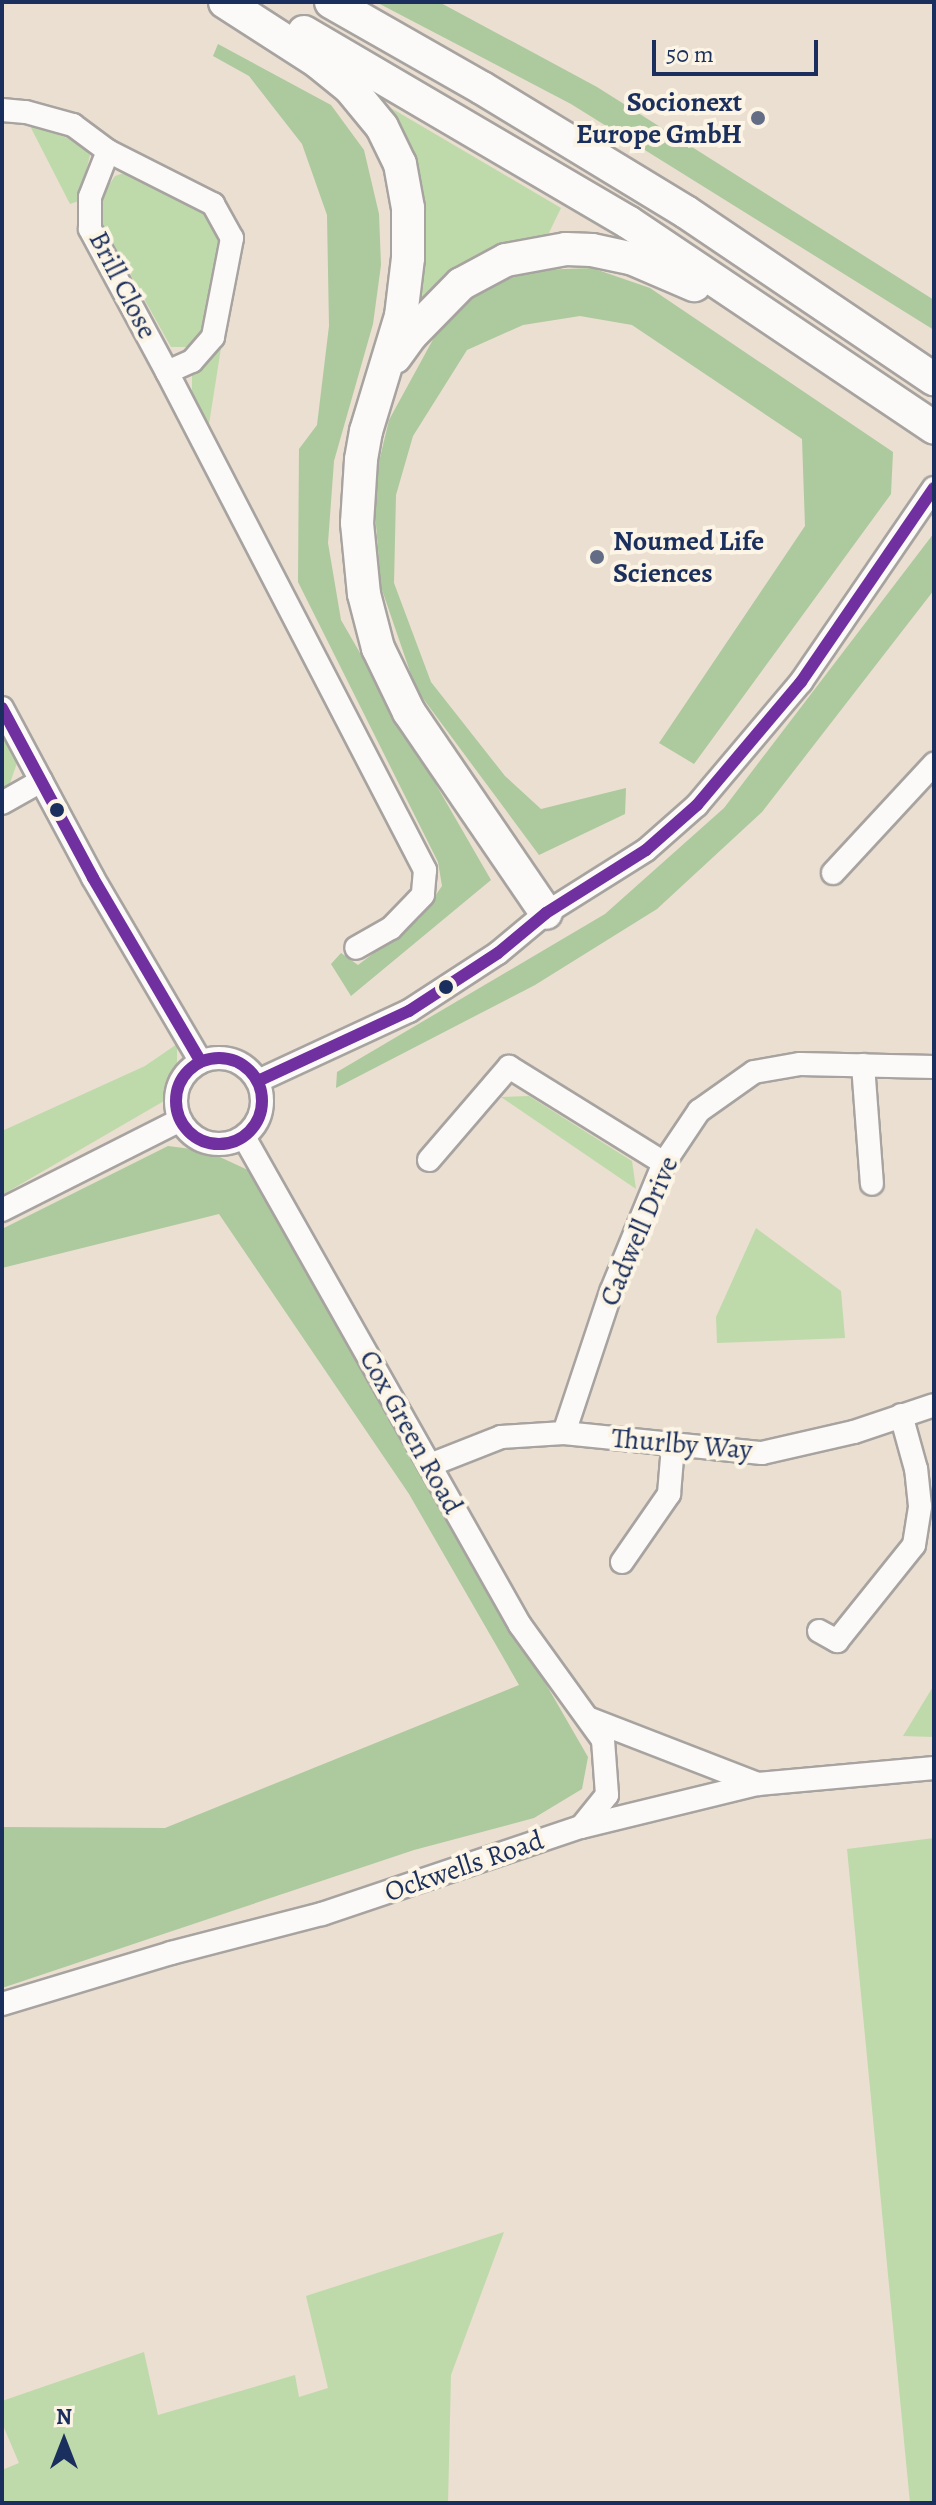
<!DOCTYPE html>
<html>
<head>
<meta charset="utf-8">
<style>
  body { margin:0 }
  #map { position:relative; width:936px; height:2505px; overflow:hidden; background:#eadfd0; font-family:Alegreya,serif }
  div>[style] { position:absolute }
  [style*='--x'] { left:calc(var(--x)*1px); top:calc(var(--y)*1px); width:calc(var(--w)*1px); rotate:calc(var(--a)*1deg) }
  .green>* { inset:0; background:#bedaaa }
  .forest>* { inset:0; background:#adc99e }
  .roads { filter:drop-shadow(2px 0 #a7a3a0) drop-shadow(-2px 0 #a7a3a0) drop-shadow(0 2px #a7a3a0) drop-shadow(0 -2px #a7a3a0) }
  .minor>* { height:22px; margin:-11px; padding:0 11px; transform-origin:11px; border-radius:11px; background:#fcfaf8 }
  .minor>.ring { margin:-11px; padding:0; box-sizing:content-box; background:none; border:22px solid #fcfaf8; border-radius:50% }
  .highway>* { height:32px; margin:-16px; padding:0 16px; transform-origin:16px; border-radius:16px; background:#fcfaf8 }
  .bus-1>* { height:12px; margin:-6px; padding:0 6px; transform-origin:6px; border-radius:6px; background:#7030a0 }
  .bus-1>.ring { margin:-6px; padding:0; box-sizing:content-box; background:none; border:12px solid #7030a0; border-radius:50% }
  .dots>* { width:22px; height:22px; translate:-50% -50%; box-sizing:border-box; border:4px solid #fcf5e5; border-radius:50% }
  span { translate:-50% -50%; white-space:nowrap; text-align:center; line-height:1.15; -webkit-text-stroke:8px #fcf5e5; paint-order:stroke }
  .poi-label { font-size:28px; color:#1b2f5e; font-weight:700 }
  .right { translate:-100% -50%; text-align:right }
  .left { translate:0 -50%; text-align:left }
  .street-label { font-size:28px; color:#1b2f5e }
  .frame { position:absolute; inset:0; border:4px solid #1b2f5e; pointer-events:none }
  .north { position:absolute; left:24px; top:2401px; width:80px; height:80px; -webkit-text-stroke:6px #fcf5e5; paint-order:stroke; rotate:0deg; font-size:22px; font-weight:700; line-height:32px; text-align:center; color:#1b2f5e }
  .north::after { content:''; display:block; margin:auto; width:28px; height:36px; background:#1b2f5e; clip-path:polygon(50% 0,100% 100%,50% 72%,0 100%) }
  .scale { position:absolute; left:652px; top:40px; width:166px; height:36px; box-sizing:border-box; border:4px solid #1b2f5e; border-top:0; padding-left:10px; font-size:24px; line-height:28px; white-space:nowrap; color:#1b2f5e; -webkit-text-stroke:6px #fcf5e5; paint-order:stroke }
</style>
</head>
<body>
<div id="map">
  <div class="green">
    <i style="clip-path:polygon(379px 101px,561px 208px,545px 241px,415px 325px,416px 272px)"></i>
    <i style="clip-path:polygon(29px 124px,78px 142px,90px 155px,79px 201px,70px 204px)"></i>
    <i style="clip-path:polygon(130px 171px,208px 216px,221px 233px,221px 252px,204px 337px,192px 347px,171px 347px,100px 220px,101px 197px,115px 176px)"></i>
    <i style="clip-path:polygon(221px 348px,209px 424px,192px 396px,192px 373px)"></i>
    <i style="clip-path:polygon(2px 721px,20px 754px,9px 786px,2px 790px)"></i>
    <i style="clip-path:polygon(177px 1044px,177px 1071px,164px 1101px,2px 1195px,2px 1131px,145px 1066px)"></i>
    <i style="clip-path:polygon(529px 1096px,632px 1161px,636px 1189px,501px 1097px)"></i>
    <i style="clip-path:polygon(756px 1228px,841px 1291px,845px 1338px,717px 1343px,716px 1317px)"></i>
    <i style="clip-path:polygon(934px 1685px,934px 1737px,903px 1736px)"></i>
    <i style="clip-path:polygon(934px 1838px,934px 2503px,910px 2503px,847px 1849px)"></i>
    <i style="clip-path:polygon(504px 2232px,451px 2375px,448px 2503px,2px 2503px,2px 2470px,19px 2463px,2px 2423px,2px 2401px,144px 2352px,158px 2415px,295px 2375px,299px 2397px,328px 2388px,306px 2296px)"></i>
  </div>
  <div class="forest">
    <i style="clip-path:polygon(376px 2px,439px 2px,597px 87px,934px 300px,934px 330px,571px 104px)"></i>
    <i style="clip-path:polygon(218px 44px,331px 105px,364px 150px,379px 214px,381px 265px,373px 324px,334px 461px,328px 543px,341px 620px,491px 880px,351px 996px,331px 964px,341px 953px,358px 965px,419px 919px,442px 886px,438px 862px,298px 582px,299px 449px,317px 425px,329px 326px,327px 215px,302px 144px,249px 76px,213px 56px)"></i>
    <i style="clip-path:polygon(592px 268px,650px 288px,893px 452px,891px 494px,694px 764px,659px 743px,805px 526px,802px 439px,632px 325px,580px 316px,523px 325px,467px 350px,413px 436px,396px 495px,394px 583px,431px 682px,505px 776px,541px 809px,626px 788px,625px 814px,539px 855px,416px 689px,381px 587px,373px 487px,389px 420px,442px 323px,482px 287px,538px 270px)"></i>
    <i style="clip-path:polygon(934px 533px,934px 590px,762px 812px,657px 909px,535px 985px,336px 1088px,337px 1072px,605px 914px,724px 808px)"></i>
    <i style="clip-path:polygon(168px 1146px,207px 1151px,250px 1171px,588px 1757px,582px 1789px,534px 1818px,414px 1850px,2px 1988px,2px 1827px,165px 1828px,519px 1685px,409px 1494px,219px 1214px,2px 1268px,2px 1229px)"></i>
  </div>
  <div class="roads">
    <div class="minor">
      <i style="--x:2;--y:110;--w:24;--a:5"></i>
      <i style="--x:26;--y:112;--w:49;--a:15.5"></i>
      <i style="--x:73;--y:125;--w:44;--a:36.6"></i>
      <i style="--x:108;--y:151;--w:118;--a:26.8"></i>
      <i style="--x:213;--y:204;--w:39;--a:61"></i>
      <i style="--x:232;--y:238;--w:101;--a:100.9"></i>
      <i style="--x:213;--y:337;--w:32;--a:131"></i>
      <i style="--x:192;--y:361;--w:27;--a:156"></i>
      <i style="--x:167;--y:372;--w:561;--a:62.61"></i>
      <i style="--x:425;--y:870;--w:25;--a:95"></i>
      <i style="--x:423;--y:895;--w:46;--a:134.1"></i>
      <i style="--x:391;--y:928;--w:40;--a:150.3"></i>
      <i style="--x:108;--y:151;--w:49;--a:111.4"></i>
      <i style="--x:90;--y:197;--w:32;--a:90"></i>
      <i style="--x:90;--y:229;--w:162;--a:61.7"></i>
      <i style="--x:2;--y:708;--w:193;--a:61.8"></i>
      <i style="--x:93;--y:878;--w:213;--a:59.6"></i>
      <i style="--x:2;--y:803;--w:45;--a:-29.4"></i>
      <i style="--x:833;--y:873;--w:149;--a:-47.2"></i>
      <i class="ring" style="left:176px;top:1058px;width:64px;height:64px"></i>
      <i style="--x:863;--y:1065;--w:119;--a:85.7"></i>
      <i style="--x:258;--y:1081;--w:166;--a:-24.9"></i>
      <i style="--x:409;--y:1011;--w:106;--a:-33.1"></i>
      <i style="--x:498;--y:953;--w:62;--a:-39.8"></i>
      <i style="--x:546;--y:913;--w:118;--a:-32.2"></i>
      <i style="--x:646;--y:850;--w:68;--a:-41.4"></i>
      <i style="--x:697;--y:805;--w:161;--a:-49.8"></i>
      <i style="--x:801;--y:682;--w:235;--a:-55.6"></i>
      <i style="--x:244;--y:1137;--w:561;--a:60.51"></i>
      <i style="--x:520;--y:1625;--w:142;--a:54.2"></i>
      <i style="--x:603;--y:1740;--w:55;--a:85.8"></i>
      <i style="--x:607;--y:1795;--w:41;--a:129.1"></i>
      <i style="--x:429;--y:1160;--w:123;--a:-49.3"></i>
      <i style="--x:509;--y:1067;--w:182;--a:31.8"></i>
      <i style="--x:2;--y:1210;--w:199;--a:-26.8"></i>
      <i style="--x:564;--y:1433;--w:149;--a:-71.6"></i>
      <i style="--x:611;--y:1292;--w:139;--a:-67.7"></i>
      <i style="--x:664;--y:1163;--w:63;--a:-56.1"></i>
      <i style="--x:699;--y:1111;--w:67;--a:-35.3"></i>
      <i style="--x:754;--y:1072;--w:47;--a:-9.9"></i>
      <i style="--x:800;--y:1064;--w:134;--a:1.3"></i>
      <i style="--x:430;--y:1465;--w:76;--a:-21.5"></i>
      <i style="--x:501;--y:1437;--w:63;--a:-3.6"></i>
      <i style="--x:564;--y:1433;--w:199;--a:5.8"></i>
      <i style="--x:762;--y:1453;--w:94;--a:-12.9"></i>
      <i style="--x:854;--y:1432;--w:84;--a:-18.6"></i>
      <i style="--x:622;--y:1562;--w:83;--a:-55.3"></i>
      <i style="--x:669;--y:1494;--w:48;--a:-85.2"></i>
      <i style="--x:819;--y:1631;--w:21;--a:29"></i>
      <i style="--x:837;--y:1641;--w:123;--a:-51.3"></i>
      <i style="--x:914;--y:1545;--w:39;--a:-81"></i>
      <i style="--x:920;--y:1506;--w:37;--a:-96"></i>
      <i style="--x:916;--y:1469;--w:56;--a:-105.5"></i>
      <i style="--x:590;--y:1719;--w:180;--a:21.2"></i>
      <i style="--x:2;--y:2004;--w:177;--a:-16.8"></i>
      <i style="--x:171;--y:1953;--w:156;--a:-14.5"></i>
      <i style="--x:322;--y:1914;--w:273;--a:-18.6"></i>
      <i style="--x:581;--y:1827;--w:182;--a:-13.7"></i>
      <i style="--x:758;--y:1784;--w:177;--a:-5.2"></i>
    </div>
    <div class="highway">
      <i style="--x:225;--y:2;--w:111;--a:32.8"></i>
      <i style="--x:318;--y:62;--w:41;--a:39.1"></i>
      <i style="--x:350;--y:88;--w:50;--a:50.6"></i>
      <i style="--x:382;--y:127;--w:41;--a:64.1"></i>
      <i style="--x:400;--y:164;--w:45;--a:79.7"></i>
      <i style="--x:408;--y:208;--w:50;--a:90"></i>
      <i style="--x:408;--y:258;--w:58;--a:96.9"></i>
      <i style="--x:401;--y:316;--w:120;--a:106.9"></i>
      <i style="--x:366;--y:431;--w:29;--a:100"></i>
      <i style="--x:361;--y:460;--w:63;--a:93.6"></i>
      <i style="--x:357;--y:523;--w:71;--a:84.4"></i>
      <i style="--x:364;--y:594;--w:56;--a:75.5"></i>
      <i style="--x:378;--y:648;--w:71;--a:64.2"></i>
      <i style="--x:409;--y:712;--w:243;--a:55.7"></i>
      <i style="--x:331;--y:2;--w:174;--a:29.7"></i>
      <i style="--x:482;--y:88;--w:239;--a:31.3"></i>
      <i style="--x:686;--y:212;--w:299;--a:34"></i>
      <i style="--x:304;--y:32;--w:376;--a:30.4"></i>
      <i style="--x:628;--y:222;--w:369;--a:33.9"></i>
      <i style="--x:395;--y:357;--w:29;--a:-54"></i>
      <i style="--x:412;--y:334;--w:70;--a:-45.6"></i>
      <i style="--x:461;--y:284;--w:51;--a:-28.1"></i>
      <i style="--x:506;--y:260;--w:61;--a:-10.4"></i>
      <i style="--x:566;--y:249;--w:26;--a:2"></i>
      <i style="--x:592;--y:250;--w:40;--a:12"></i>
      <i style="--x:631;--y:258;--w:69;--a:23.2"></i>
    </div>
  </div>
  <div class="bus-1">
    <i style="--x:2;--y:708;--w:193;--a:61.8"></i>
    <i style="--x:93;--y:878;--w:213;--a:59.6"></i>
    <i class="ring" style="left:176px;top:1058px;width:74px;height:74px"></i>
    <i style="--x:258;--y:1081;--w:166;--a:-24.9"></i>
    <i style="--x:409;--y:1011;--w:106;--a:-33.1"></i>
    <i style="--x:498;--y:953;--w:62;--a:-39.8"></i>
    <i style="--x:546;--y:913;--w:118;--a:-32.2"></i>
    <i style="--x:646;--y:850;--w:68;--a:-41.4"></i>
    <i style="--x:697;--y:805;--w:161;--a:-49.8"></i>
    <i style="--x:801;--y:682;--w:235;--a:-55.6"></i>
  </div>
  <div class="dots">
    <i style="left:758px;top:118px;background:#636d86"></i>
    <i style="left:597px;top:557px;background:#636d86"></i>
    <i style="left:57px;top:810px;background:#1b2f5e"></i>
    <i style="left:446px;top:987px;background:#1b2f5e"></i>
  </div>
  <div class="poi-label">
    <span class="right" style="left:742px;top:118px">Socionext<br>Europe GmbH</span>
    <span class="left" style="left:613px;top:557px">Noumed Life<br>Sciences</span>
  </div>
  <div class="street-label">
    <span style="left:123px;top:285px;rotate:63deg">Brill Close</span>
    <span style="left:639px;top:1231px;rotate:-67deg">Cadwell Drive</span>
    <span style="left:411px;top:1432px;rotate:61deg">Cox Green Road</span>
    <span style="left:682px;top:1444px;rotate:5deg">Thurlby Way</span>
    <span style="left:464px;top:1866px;rotate:-19deg">Ockwells Road</span>
  </div>
  <div class="frame"></div>
  <div class="north">N</div>
  <div class="scale">50 m</div>
</div>
</body>
</html>
